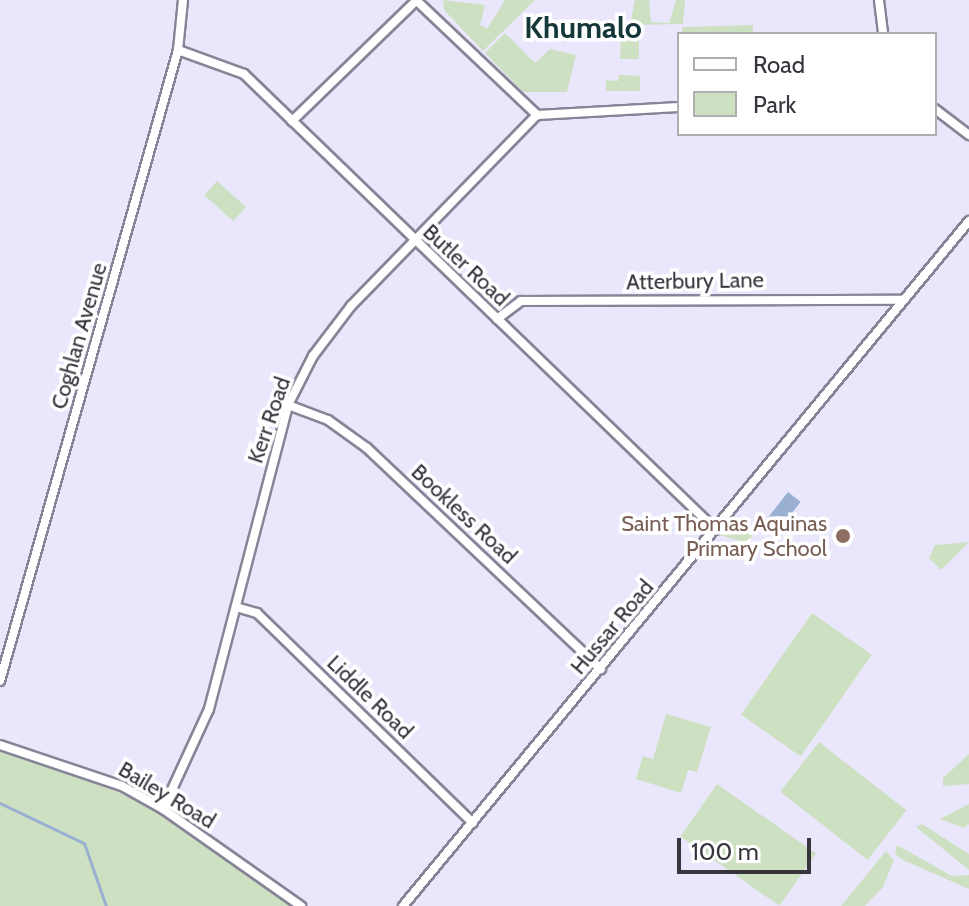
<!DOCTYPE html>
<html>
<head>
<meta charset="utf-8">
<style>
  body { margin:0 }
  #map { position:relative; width:969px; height:906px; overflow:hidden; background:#eae7fc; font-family:Cabin,sans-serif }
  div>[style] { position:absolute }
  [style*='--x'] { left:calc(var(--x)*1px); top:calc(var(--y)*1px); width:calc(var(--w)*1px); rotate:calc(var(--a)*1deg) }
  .green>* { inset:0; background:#cde1c2; transform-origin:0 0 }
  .water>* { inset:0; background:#9ab0d2; transform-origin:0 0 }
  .stream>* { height:3px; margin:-1.5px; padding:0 1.5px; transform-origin:1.5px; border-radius:1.5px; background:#9ab0d2 }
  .roads { filter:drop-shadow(2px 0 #878497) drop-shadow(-2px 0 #878497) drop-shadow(0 2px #878497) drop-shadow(0 -2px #878497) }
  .street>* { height:8px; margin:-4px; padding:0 4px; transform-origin:4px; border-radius:4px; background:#fff }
  .dots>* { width:22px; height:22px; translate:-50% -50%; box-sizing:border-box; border:4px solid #fff; border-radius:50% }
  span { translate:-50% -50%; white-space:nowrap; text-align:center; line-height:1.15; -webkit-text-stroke:7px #fff; paint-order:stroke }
  .street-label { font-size:22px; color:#36353d }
  .education-label { font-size:22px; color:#785e54 }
  .right { translate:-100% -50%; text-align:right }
  .district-label { font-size:30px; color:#143739; font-weight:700 }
  .legend { position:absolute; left:677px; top:32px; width:260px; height:104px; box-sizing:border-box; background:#fff; border:2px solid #afaeb1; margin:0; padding:10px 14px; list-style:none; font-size:24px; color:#36353d }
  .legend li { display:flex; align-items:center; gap:16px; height:40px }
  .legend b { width:40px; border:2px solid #afaeb1 }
  .scale { position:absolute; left:677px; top:838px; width:134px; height:36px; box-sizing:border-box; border:4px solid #36353d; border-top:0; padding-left:10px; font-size:24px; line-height:28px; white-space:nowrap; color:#36353d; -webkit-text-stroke:6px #fff; paint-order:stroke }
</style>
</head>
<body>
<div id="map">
  <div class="green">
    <i style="clip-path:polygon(443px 0,485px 5px,480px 25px,487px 29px,505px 0,535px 0,483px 51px,444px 10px)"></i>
    <i style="clip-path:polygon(635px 0,649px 0,651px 22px,669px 23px,676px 0,685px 0,683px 24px,630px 25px)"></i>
    <i style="clip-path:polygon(753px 25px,753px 34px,682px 34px,682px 27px)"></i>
    <i style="clip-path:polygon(603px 28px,639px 28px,639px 59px,620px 59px,621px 31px,612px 31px,612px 40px,603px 39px)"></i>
    <i style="clip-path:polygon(505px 33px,535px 63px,550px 49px,576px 55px,567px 92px,523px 92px,485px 53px)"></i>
    <i style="clip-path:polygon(619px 75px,640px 76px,640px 91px,606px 91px,606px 80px,618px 81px)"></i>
    <i style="left:217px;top:181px;width:39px;height:19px;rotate:42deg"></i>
    <i style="clip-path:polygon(732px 512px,752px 536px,748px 543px,715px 534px)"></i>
    <i style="clip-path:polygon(969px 542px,941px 570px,929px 558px,935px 545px)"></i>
    <i style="left:812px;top:613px;width:73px;height:124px;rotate:35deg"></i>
    <i style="clip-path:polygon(666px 714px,711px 727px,697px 772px,688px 770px,681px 793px,636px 779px,643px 756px,653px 759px)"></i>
    <i style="left:819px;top:742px;width:111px;height:63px;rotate:38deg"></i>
    <i style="clip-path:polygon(0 752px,74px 772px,157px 810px,293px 906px,0 906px)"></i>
    <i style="clip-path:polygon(969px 754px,969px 784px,943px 786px,943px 778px)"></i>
    <i style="left:717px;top:784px;width:121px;height:64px;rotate:35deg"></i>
    <i style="clip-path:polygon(969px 804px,969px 824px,964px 828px,940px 819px)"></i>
    <i style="clip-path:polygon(922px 824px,969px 854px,969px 870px,916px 827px)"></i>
    <i style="clip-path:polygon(897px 845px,952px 876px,969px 875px,969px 889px,903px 860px,895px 854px)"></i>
    <i style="clip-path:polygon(886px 851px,894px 860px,883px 887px,865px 906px,841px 906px)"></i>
  </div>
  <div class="water">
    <i style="left:788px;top:492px;width:16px;height:34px;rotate:38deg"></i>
  </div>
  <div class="stream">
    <i style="--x:0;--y:803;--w:93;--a:25.5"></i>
    <i style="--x:84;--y:843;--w:67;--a:70.8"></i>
  </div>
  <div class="roads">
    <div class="street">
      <i style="--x:879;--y:0;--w:34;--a:83"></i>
      <i style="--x:417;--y:1;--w:166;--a:43.5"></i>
      <i style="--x:537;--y:115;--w:142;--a:-3.2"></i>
      <i style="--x:178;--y:50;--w:70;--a:20"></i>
      <i style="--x:244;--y:74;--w:656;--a:44.01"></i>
      <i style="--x:935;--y:109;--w:43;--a:37.4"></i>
      <i style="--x:292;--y:121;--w:174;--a:-44.1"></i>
      <i style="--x:497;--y:319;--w:30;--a:-37"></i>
      <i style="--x:521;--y:301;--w:379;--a:-0.2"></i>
      <i style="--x:288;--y:405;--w:43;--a:20.6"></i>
      <i style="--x:328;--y:420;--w:48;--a:35.7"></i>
      <i style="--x:367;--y:448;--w:322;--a:43.4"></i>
      <i style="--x:236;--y:607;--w:22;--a:16"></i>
      <i style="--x:257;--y:613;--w:301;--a:44.2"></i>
      <i style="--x:0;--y:681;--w:656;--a:-74.25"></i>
      <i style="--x:178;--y:50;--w:50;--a:-84.3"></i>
      <i style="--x:0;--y:745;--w:129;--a:18.6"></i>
      <i style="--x:122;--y:786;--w:47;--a:29.3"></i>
      <i style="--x:163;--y:809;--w:169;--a:35.1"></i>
      <i style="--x:163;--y:809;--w:110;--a:-65.3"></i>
      <i style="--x:209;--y:709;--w:314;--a:-75.4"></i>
      <i style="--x:288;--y:405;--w:55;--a:-63"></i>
      <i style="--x:313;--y:356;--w:63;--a:-52.8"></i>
      <i style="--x:351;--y:306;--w:267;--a:-45.8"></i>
      <i style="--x:403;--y:906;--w:889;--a:-50.43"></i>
    </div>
  </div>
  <div class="dots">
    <i style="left:843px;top:536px;background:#8d6e63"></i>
  </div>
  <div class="street-label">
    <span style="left:466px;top:265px;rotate:43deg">Butler Road</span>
    <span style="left:695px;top:281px;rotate:-1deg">Atterbury Lane</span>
    <span style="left:79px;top:336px;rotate:-74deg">Coghlan Avenue</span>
    <span style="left:269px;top:420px;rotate:-71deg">Kerr Road</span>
    <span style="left:464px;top:514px;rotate:43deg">Bookless Road</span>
    <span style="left:612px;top:627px;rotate:-50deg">Hussar Road</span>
    <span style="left:370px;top:697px;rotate:44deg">Liddle Road</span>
    <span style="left:167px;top:795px;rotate:31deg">Bailey Road</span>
  </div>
  <div class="education-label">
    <span class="right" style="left:827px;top:536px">Saint Thomas Aquinas<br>Primary School</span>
  </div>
  <div class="district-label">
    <span style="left:583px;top:28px">Khumalo</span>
  </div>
  <ul class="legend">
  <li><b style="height:10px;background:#fff"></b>Road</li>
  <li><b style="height:22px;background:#cde1c2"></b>Park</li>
  </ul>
  <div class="scale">100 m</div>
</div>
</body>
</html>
